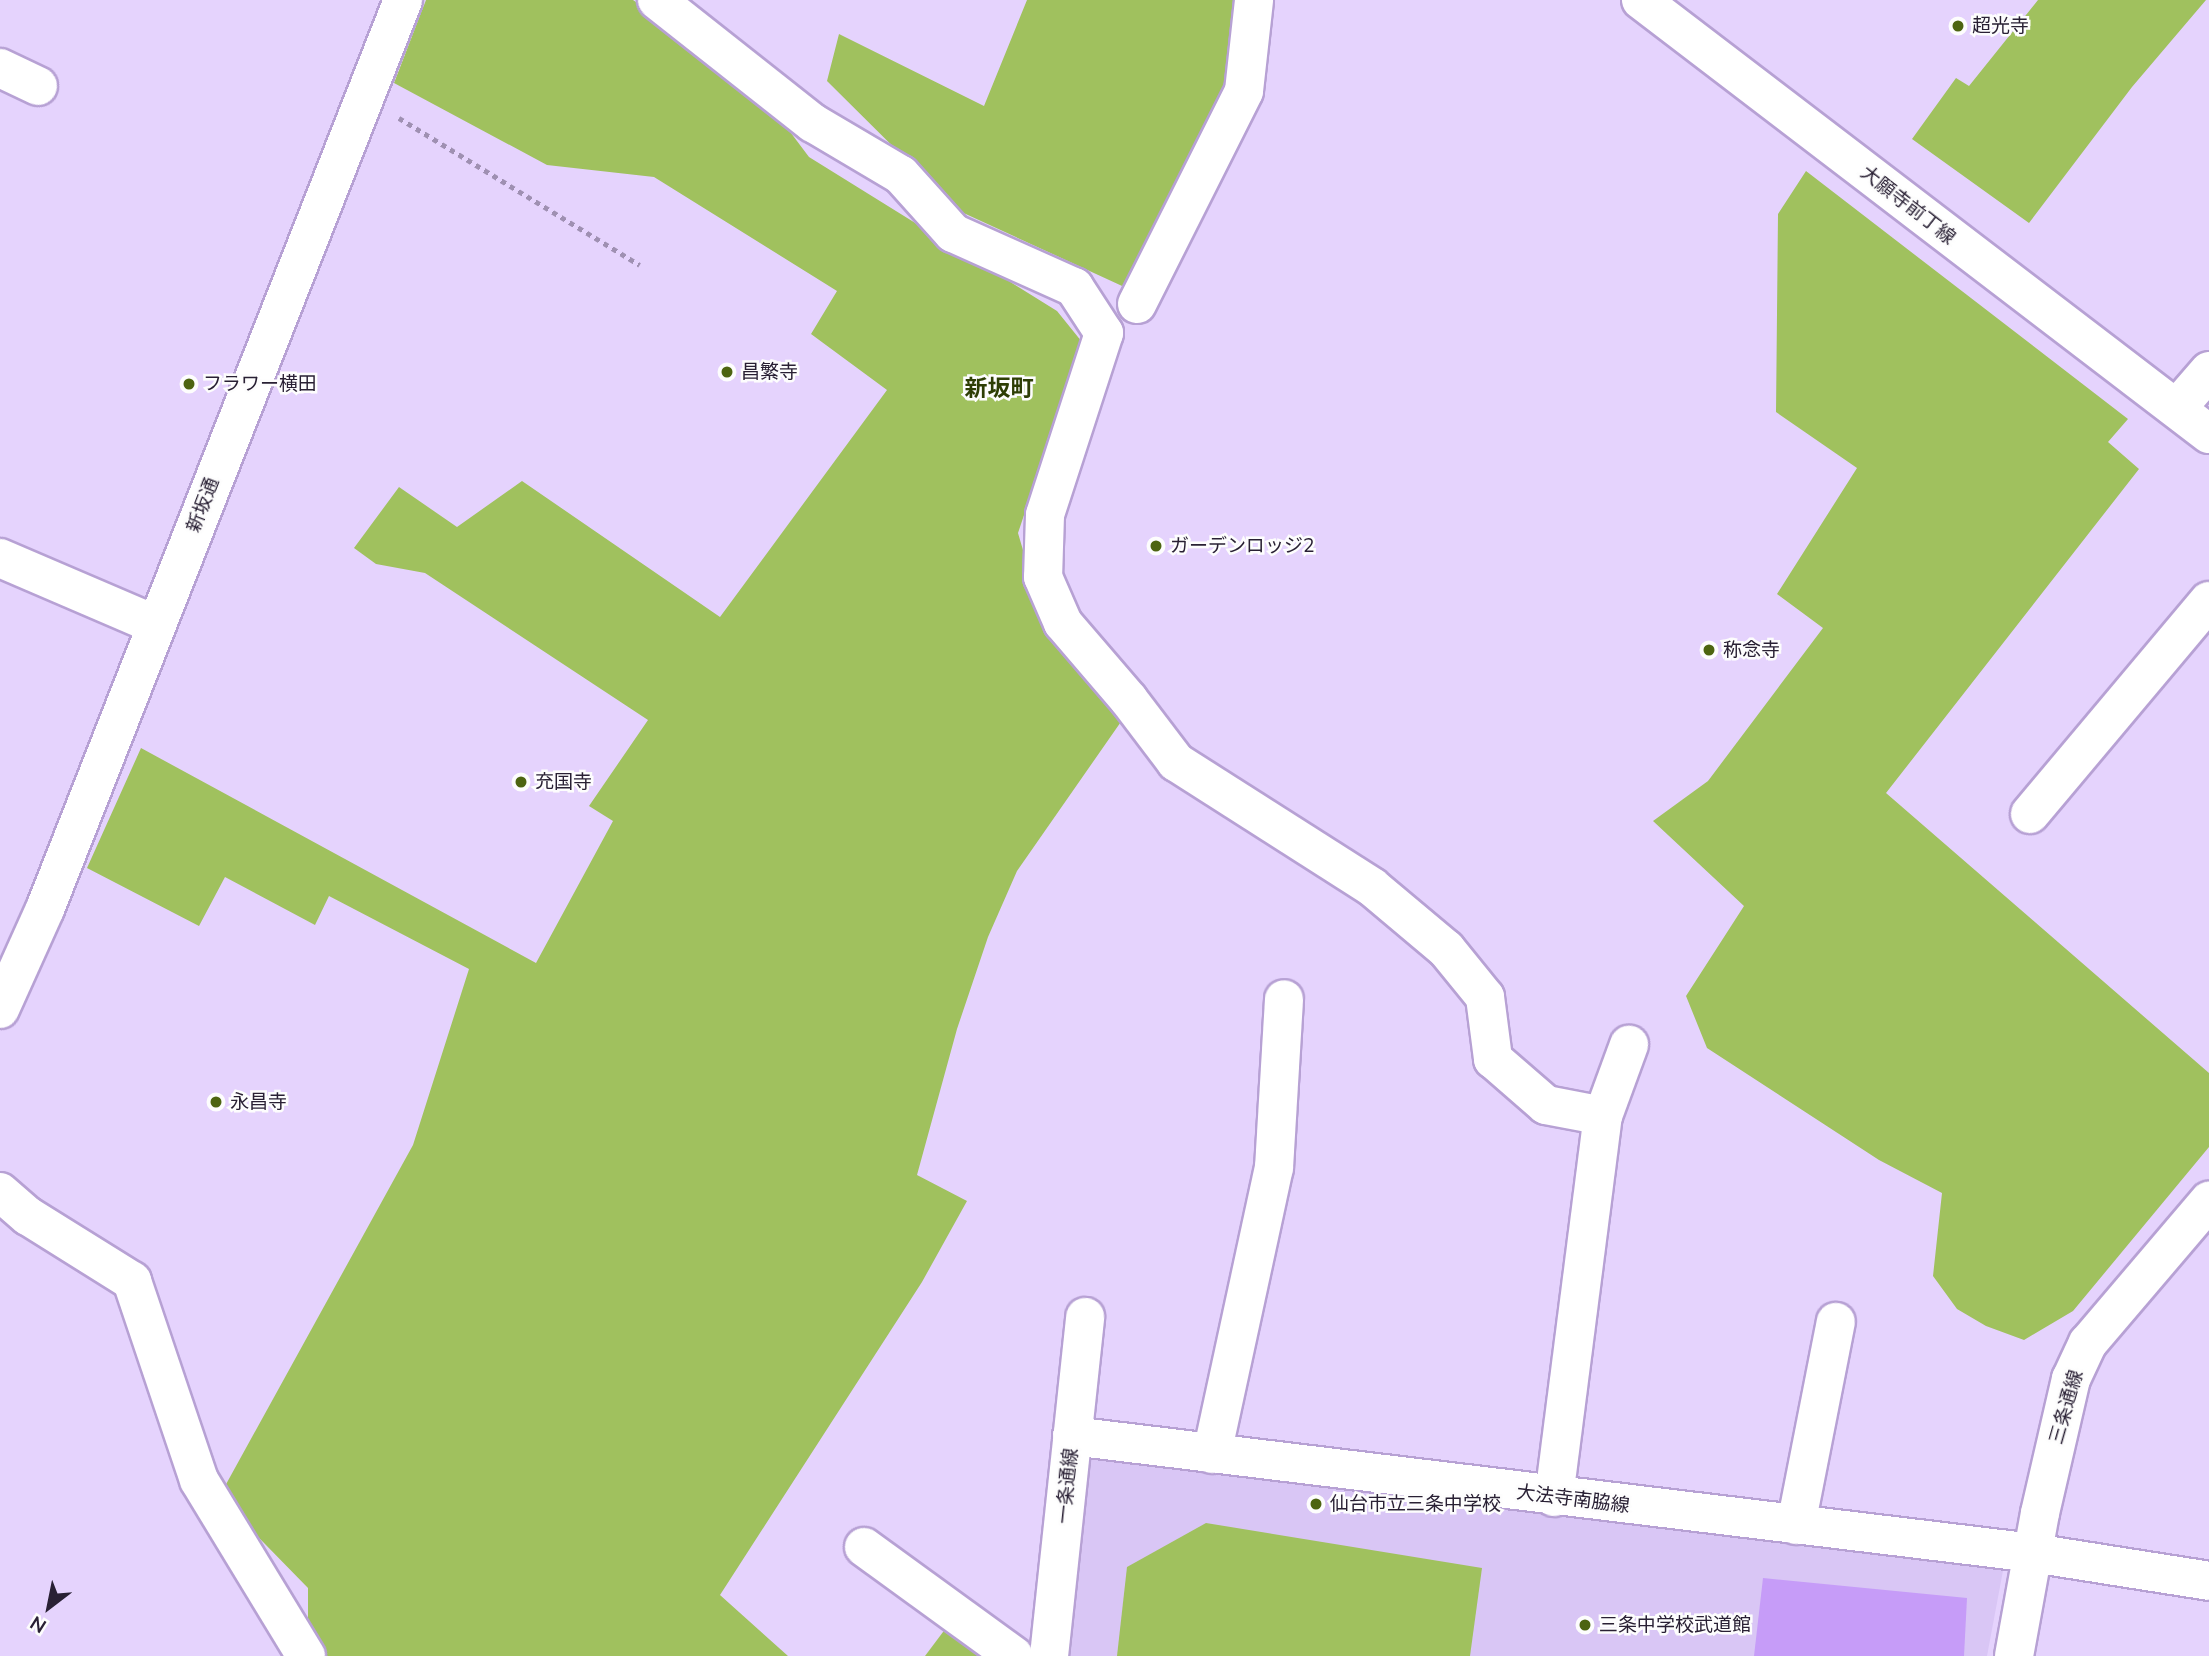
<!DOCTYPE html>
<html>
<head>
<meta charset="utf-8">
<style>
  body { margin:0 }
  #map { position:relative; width:2209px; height:1656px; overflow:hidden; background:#e5d3fd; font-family:Mulish,"Noto Sans JP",sans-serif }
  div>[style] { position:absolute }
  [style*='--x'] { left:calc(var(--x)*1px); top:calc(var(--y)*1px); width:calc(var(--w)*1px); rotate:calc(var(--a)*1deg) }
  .built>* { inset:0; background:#d9c6f5 }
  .green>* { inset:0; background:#a0c15e }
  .water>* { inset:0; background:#c69cf8 }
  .path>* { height:4.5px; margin-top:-2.25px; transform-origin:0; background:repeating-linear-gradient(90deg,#9f90b2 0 5px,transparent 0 10px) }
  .roads { filter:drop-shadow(2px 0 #b7a1d4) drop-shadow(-2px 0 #b7a1d4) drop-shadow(0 2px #b7a1d4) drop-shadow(0 -2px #b7a1d4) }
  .minor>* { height:38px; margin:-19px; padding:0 19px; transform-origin:19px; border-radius:19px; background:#fff }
  .dots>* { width:19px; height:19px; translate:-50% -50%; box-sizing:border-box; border:4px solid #fdfdfd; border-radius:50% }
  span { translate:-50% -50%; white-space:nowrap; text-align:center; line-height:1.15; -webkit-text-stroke:5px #fdfdfd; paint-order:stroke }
  .poi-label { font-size:19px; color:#292034 }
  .left { translate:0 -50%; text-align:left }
  .street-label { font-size:19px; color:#292034 }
  .quarter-label { font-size:23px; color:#2e3e05; font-weight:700 }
  .north { position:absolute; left:14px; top:1572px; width:70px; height:70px; -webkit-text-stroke:5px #fdfdfd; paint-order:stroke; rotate:212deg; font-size:19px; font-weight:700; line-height:28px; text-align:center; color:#292034 }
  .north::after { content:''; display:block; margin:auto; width:24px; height:32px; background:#292034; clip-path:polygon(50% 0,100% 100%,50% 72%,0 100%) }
</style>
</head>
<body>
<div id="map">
  <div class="built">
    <i style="clip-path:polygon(1089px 1448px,2005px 1560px,1987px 1656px,1069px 1656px)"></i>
  </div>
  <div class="green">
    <i style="clip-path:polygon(426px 0,633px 0,751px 80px,809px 157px,1057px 311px,1082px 342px,1018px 533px,1041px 612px,1125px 716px,1017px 871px,988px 937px,957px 1029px,917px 1175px,967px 1201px,922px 1282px,720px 1595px,788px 1656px,325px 1656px,308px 1622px,308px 1588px,219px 1497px,413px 1145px,469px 969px,329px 896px,315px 925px,225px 877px,199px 926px,87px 868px,141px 748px,536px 963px,613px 821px,589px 806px,648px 720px,425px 573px,376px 564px,354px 548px,399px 487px,457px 527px,522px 481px,720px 617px,887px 390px,811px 334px,837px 291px,654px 177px,547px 165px,394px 83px)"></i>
    <i style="clip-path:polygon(1027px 0,1243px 0,1232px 78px,1133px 291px,957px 210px,827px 81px,839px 34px,984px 106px)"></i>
    <i style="clip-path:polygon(2038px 0,2206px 0,2132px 87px,2029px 223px,1912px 139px,1956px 78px,1969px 86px)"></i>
    <i style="clip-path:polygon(1806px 171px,2128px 419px,2108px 442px,2139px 469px,1886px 793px,2209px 1073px,2209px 1147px,2073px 1311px,2024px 1340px,1986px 1326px,1957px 1309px,1933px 1276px,1942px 1193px,1879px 1160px,1707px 1048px,1686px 996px,1744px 906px,1653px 821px,1708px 781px,1823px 628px,1777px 594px,1857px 468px,1776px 412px,1778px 214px)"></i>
    <i style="clip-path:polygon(1206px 1523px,1482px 1568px,1470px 1656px,1117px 1656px,1127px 1567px)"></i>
    <i style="clip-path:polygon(946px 1628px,984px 1656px,925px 1656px)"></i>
  </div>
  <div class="water">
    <i style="clip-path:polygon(1763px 1578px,1967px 1598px,1964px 1656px,1754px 1656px)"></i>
  </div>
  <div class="path">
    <i style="--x:399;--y:118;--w:282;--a:31.4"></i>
  </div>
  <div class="roads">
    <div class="minor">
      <i style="--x:657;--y:0;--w:199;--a:38.3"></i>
      <i style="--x:813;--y:123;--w:102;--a:30.6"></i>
      <i style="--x:901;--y:175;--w:78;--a:48.1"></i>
      <i style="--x:953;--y:233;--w:133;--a:24.1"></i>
      <i style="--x:1074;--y:287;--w:55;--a:56.9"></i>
      <i style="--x:1104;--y:333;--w:191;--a:108"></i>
      <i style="--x:1045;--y:515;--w:62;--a:91.8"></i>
      <i style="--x:1043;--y:577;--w:50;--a:66.5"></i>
      <i style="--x:1063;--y:623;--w:101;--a:49.4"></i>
      <i style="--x:1129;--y:700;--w:78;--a:52.8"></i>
      <i style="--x:1176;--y:762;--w:232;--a:32.5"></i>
      <i style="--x:1372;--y:887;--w:97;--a:40"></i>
      <i style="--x:1446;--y:949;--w:62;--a:50.9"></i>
      <i style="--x:1485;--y:997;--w:63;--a:82.6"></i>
      <i style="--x:1493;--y:1059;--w:70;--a:41"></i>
      <i style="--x:1546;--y:1105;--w:58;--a:10.9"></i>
      <i style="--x:1641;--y:0;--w:715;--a:37.38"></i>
      <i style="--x:0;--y:68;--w:42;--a:25.3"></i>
      <i style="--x:1137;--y:304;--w:238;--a:-63.3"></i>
      <i style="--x:1244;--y:91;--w:92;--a:-83.7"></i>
      <i style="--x:2177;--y:408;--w:49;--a:-49.1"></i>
      <i style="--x:0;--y:558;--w:170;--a:23.2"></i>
      <i style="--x:2030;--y:814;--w:278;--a:-50"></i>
      <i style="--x:0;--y:1009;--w:110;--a:-65.8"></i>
      <i style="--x:45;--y:909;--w:977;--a:-68.5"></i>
      <i style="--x:0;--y:1192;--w:37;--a:41"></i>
      <i style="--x:28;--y:1216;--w:123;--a:32"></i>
      <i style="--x:132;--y:1281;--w:210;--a:71.4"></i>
      <i style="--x:199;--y:1480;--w:206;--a:58.7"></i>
      <i style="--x:1072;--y:1436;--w:968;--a:6.94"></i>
      <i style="--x:2033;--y:1553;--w:178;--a:9"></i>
      <i style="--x:1212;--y:1454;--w:293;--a:-77.8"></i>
      <i style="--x:1274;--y:1168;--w:169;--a:-86.6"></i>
      <i style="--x:1554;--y:1497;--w:384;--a:-82.7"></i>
      <i style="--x:1603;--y:1116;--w:76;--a:-69.9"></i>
      <i style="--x:1796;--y:1525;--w:207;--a:-78.9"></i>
      <i style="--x:864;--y:1547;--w:185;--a:36"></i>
      <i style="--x:1049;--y:1656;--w:341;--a:-83.9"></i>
      <i style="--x:2014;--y:1656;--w:145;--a:-79.7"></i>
      <i style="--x:2040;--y:1513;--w:138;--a:-77"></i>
      <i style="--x:2071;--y:1379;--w:40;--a:-65"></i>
      <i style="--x:2088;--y:1343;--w:187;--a:-49.6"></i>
    </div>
  </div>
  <div class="dots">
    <i style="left:1958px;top:26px;background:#4d6411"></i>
    <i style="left:727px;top:372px;background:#4d6411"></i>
    <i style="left:189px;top:384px;background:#4d6411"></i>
    <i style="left:1156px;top:546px;background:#4d6411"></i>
    <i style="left:1709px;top:650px;background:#4d6411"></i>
    <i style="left:521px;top:782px;background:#4d6411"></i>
    <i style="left:216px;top:1102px;background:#4d6411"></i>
    <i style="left:1316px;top:1504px;background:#4d6411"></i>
    <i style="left:1585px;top:1625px;background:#4d6411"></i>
  </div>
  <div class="poi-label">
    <span class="left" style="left:1972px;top:26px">超光寺</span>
    <span class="left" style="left:741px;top:372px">昌繁寺</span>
    <span class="left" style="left:203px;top:384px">フラワー横田</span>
    <span class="left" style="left:1170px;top:546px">ガーデンロッジ2</span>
    <span class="left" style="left:1723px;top:650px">称念寺</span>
    <span class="left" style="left:535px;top:782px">充国寺</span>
    <span class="left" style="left:230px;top:1102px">永昌寺</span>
    <span class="left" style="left:1330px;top:1504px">仙台市立三条中学校</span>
    <span class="left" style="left:1599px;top:1625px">三条中学校武道館</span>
  </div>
  <div class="street-label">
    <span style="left:1908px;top:205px;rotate:38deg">大願寺前丁線</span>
    <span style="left:203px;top:505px;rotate:-69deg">新坂通</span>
    <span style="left:2066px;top:1407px;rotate:-74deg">三条通線</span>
    <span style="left:1067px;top:1486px;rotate:-84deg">一条通線</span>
    <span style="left:1573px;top:1499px;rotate:7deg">大法寺南脇線</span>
  </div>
  <div class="quarter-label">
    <span style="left:999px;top:388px">新坂町</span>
  </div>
  <div class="north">N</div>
</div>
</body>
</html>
